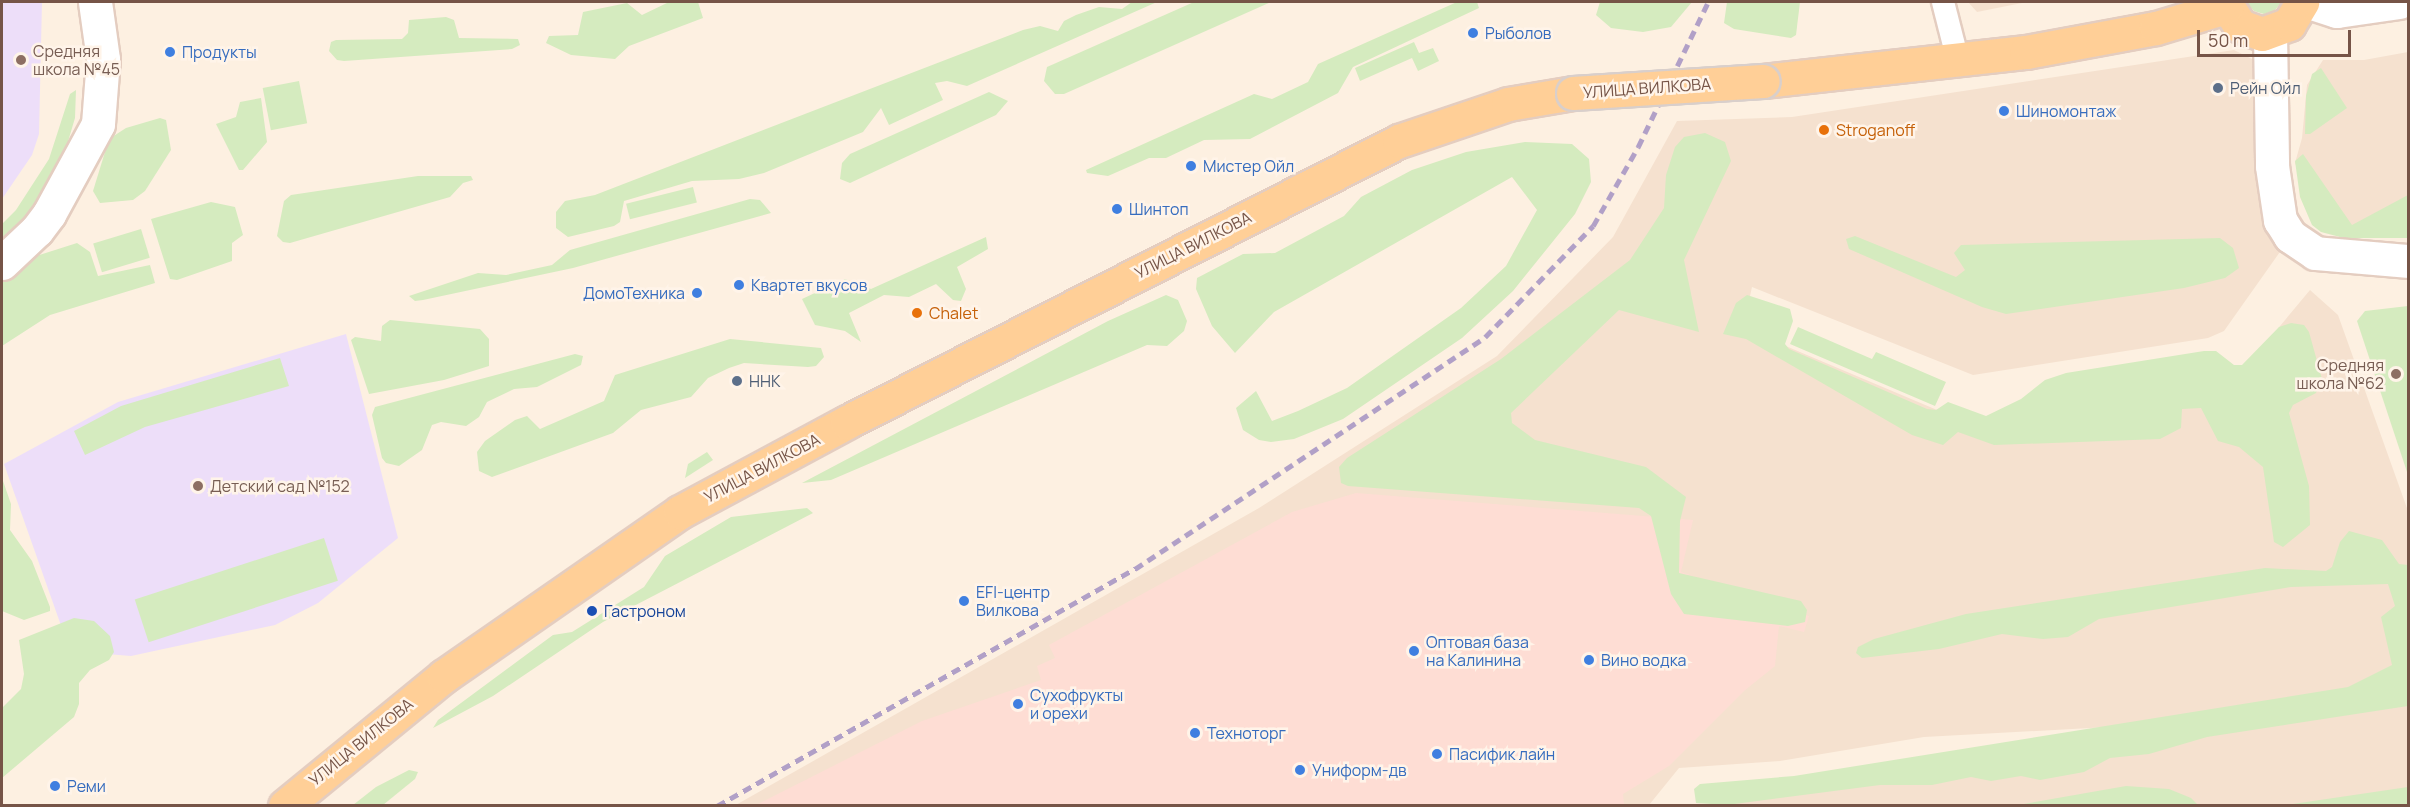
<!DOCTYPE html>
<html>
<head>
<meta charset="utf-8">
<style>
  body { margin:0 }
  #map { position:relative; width:2410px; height:807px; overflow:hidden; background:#fdf0e1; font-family:Manrope,sans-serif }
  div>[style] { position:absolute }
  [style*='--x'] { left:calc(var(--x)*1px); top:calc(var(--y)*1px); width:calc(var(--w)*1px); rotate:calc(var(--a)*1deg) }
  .residential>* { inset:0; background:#f5e1cf }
  .commercial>* { inset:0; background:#feddd4 }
  .education>* { inset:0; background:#eddef9 }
  .green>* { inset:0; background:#d5ebbf; transform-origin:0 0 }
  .roads { filter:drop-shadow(2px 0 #e4cdc0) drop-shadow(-2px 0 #e4cdc0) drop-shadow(0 2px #e4cdc0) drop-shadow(0 -2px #e4cdc0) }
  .street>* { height:22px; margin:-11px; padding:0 11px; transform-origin:11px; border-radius:11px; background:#fff }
  .secondary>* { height:33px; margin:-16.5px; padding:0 16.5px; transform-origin:16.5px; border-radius:16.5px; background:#fff }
  .primary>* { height:33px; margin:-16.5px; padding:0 16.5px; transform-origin:16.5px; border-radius:16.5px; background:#ffcf97 }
  .rail>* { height:4.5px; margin-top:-2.25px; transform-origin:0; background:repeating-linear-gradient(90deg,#b1a0c7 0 9px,transparent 0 15px) }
  .bridges { filter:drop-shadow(2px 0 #d9cfcb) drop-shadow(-2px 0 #d9cfcb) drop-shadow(0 2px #d9cfcb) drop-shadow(0 -2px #d9cfcb) }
  .primary-bridge>* { height:33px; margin:-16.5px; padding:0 16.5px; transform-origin:16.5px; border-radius:16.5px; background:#ffcf97 }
  .dots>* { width:16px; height:16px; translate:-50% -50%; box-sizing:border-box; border:3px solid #fff4e9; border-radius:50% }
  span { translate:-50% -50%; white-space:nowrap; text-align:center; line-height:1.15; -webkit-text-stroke:5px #fff4e9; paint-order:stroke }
  .shop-label { font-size:16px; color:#366cbe }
  .left { translate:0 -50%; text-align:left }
  .right { translate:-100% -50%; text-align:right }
  .education-label { font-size:16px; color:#785e54 }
  .street-label { font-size:16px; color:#765447 }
  .service-label { font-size:16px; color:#4e5e75 }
  .food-label { font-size:16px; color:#c56008 }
  .transit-label { font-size:16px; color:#164399 }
  .frame { position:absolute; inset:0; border:3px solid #765447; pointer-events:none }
  .scale { position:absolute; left:2197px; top:30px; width:154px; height:27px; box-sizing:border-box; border:3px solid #765447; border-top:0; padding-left:8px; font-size:18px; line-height:21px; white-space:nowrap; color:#765447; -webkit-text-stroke:4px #fff4e9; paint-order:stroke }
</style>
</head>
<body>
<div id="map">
  <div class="residential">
    <i style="clip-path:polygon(1968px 2px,2027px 2px,1977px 12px)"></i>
    <i style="clip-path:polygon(2234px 50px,2252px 59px,2282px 249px,2224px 331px,2208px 338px,1973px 375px,1752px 287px,1743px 328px,1975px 426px,2241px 373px,2310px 290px,2338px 315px,2408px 511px,2408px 649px,2394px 682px,2108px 727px,1924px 737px,1780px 761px,1679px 768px,1649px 805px,734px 806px,1259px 508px,1497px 356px,1613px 237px,1677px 121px,1792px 117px)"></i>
    <i style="clip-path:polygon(2408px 52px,2408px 237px,2342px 238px,2323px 229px,2295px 163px,2302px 138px,2307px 85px,2323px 60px,2364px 60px)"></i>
    <i style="clip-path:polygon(2408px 683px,2408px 805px,1720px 806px)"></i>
  </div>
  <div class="commercial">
    <i style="clip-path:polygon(1356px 493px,1693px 520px,1681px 572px,1809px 616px,1804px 632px,1779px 626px,1775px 666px,1744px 691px,1669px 766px,1623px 794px,1624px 805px,754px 806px,922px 721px,1041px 680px,1037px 666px,1055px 658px,1049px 645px,1292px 512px)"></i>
  </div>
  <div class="education">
    <i style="clip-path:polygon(2px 2px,42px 2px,39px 134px,32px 155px,2px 199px)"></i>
    <i style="clip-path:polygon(346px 334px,398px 538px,318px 603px,275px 625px,131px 656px,70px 651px,4px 464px,118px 402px)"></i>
  </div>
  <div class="green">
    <i style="clip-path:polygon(669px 2px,698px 2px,703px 18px,629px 46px,615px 59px,571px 55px,546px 43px,549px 36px,578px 35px,583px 12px,627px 3px,642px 15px)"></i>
    <i style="clip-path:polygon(1132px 2px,1157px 2px,967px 86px,947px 81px,935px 83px,943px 100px,889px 125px,881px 108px,863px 132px,764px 173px,739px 179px,692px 181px,624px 201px,620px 222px,614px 226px,568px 237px,556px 228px,556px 212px,565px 201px,595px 195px,1023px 30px,1040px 26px,1058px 31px,1064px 21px,1076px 15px,1099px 7px,1122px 9px)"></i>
    <i style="clip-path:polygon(1194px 2px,1271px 2px,1064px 94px,1055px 94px,1044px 81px,1047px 67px)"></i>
    <i style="clip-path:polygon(1457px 2px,1477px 2px,1479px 8px,1353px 67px,1338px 93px,1250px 139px,1204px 140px,1166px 158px,1149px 158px,1108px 176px,1087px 173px,1086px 170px,1254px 94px,1272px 99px,1308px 82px,1318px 64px)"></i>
    <i style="clip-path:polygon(1600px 2px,1692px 2px,1671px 27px,1643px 32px,1611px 28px,1596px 15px)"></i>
    <i style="clip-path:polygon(1727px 2px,1800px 2px,1796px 35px,1791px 38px,1734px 29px,1724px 23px)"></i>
    <i style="clip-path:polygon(2246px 2px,2282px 2px,2274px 11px,2264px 14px,2254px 11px)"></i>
    <i style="clip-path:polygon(446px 17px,454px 20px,459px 38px,518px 39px,520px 45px,512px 49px,344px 61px,337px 60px,329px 51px,331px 42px,336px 40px,402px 39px,408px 33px,409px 20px)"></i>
    <i style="clip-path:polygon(1414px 42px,1419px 53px,1433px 48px,1439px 61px,1418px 71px,1412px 58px,1360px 81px,1355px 68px)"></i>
    <i style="clip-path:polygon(2321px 68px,2347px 108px,2310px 134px,2305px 134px,2306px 96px,2312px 74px)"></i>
    <i style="left:299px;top:81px;width:43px;height:37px;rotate:79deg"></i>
    <i style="clip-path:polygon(76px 90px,75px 118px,61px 165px,37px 207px,2px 245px,2px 224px,16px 210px,49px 159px,70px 94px)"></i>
    <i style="clip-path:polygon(989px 92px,1008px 101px,996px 115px,850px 183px,840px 179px,842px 163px,850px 154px)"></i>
    <i style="clip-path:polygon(261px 98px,267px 142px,243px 170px,239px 170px,216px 124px,236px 117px,240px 102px)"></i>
    <i style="clip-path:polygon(160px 118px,166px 120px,171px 150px,145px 191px,133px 200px,100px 203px,93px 191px,109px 139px,126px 128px)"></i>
    <i style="clip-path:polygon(1705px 133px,1725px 142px,1731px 161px,1684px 260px,1699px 332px,1619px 310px,1511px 413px,1512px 423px,1535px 440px,1646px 467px,1686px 497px,1680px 521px,1679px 573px,1801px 601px,1807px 610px,1805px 622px,1788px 626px,1684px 614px,1671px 594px,1651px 516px,1639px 508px,1348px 486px,1341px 483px,1339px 467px,1347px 458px,1501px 359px,1630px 260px,1664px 208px,1666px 175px,1675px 147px,1684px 137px)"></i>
    <i style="clip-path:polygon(1525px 142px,1572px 144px,1589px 159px,1591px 182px,1575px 214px,1513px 291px,1462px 338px,1343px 419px,1294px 439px,1271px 442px,1259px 440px,1243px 430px,1236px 408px,1256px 391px,1272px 421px,1298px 411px,1347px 388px,1461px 308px,1506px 266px,1537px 210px,1512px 177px,1274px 312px,1235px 353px,1212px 326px,1196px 289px,1197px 278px,1243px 254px,1275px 253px,1344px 216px,1361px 197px,1412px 170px,1466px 152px)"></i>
    <i style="clip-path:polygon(2303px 154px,2352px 225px,2408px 195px,2408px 238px,2344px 238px,2321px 232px,2312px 225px,2300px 197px,2295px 161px)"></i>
    <i style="clip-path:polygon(418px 176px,471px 176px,473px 180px,463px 183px,450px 197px,290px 243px,283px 242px,277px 236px,284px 201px,291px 195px)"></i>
    <i style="left:693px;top:187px;width:16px;height:69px;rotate:76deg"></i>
    <i style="clip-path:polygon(750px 199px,760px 200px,771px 213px,573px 268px,423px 300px,415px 301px,409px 296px,478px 273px,506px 275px,552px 265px,570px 250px)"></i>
    <i style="clip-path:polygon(211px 202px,235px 207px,243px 235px,232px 243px,232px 261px,177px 280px,170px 279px,151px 219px)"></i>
    <i style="left:141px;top:229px;width:30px;height:50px;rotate:73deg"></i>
    <i style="clip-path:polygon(1855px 236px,1956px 277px,1965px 270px,1954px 253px,1961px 245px,2220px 238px,2233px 248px,2239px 268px,2225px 278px,2184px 288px,2006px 314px,1982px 307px,1849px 249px,1846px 239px)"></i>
    <i style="clip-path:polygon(986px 237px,988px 249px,957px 267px,966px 289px,961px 301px,953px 300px,936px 284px,909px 297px,884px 295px,849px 313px,861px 342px,845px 331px,815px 325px,802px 299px,845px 279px,871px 289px)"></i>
    <i style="clip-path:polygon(77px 243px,90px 252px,98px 276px,150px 265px,155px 283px,50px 315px,2px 346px,2px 280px,30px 258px)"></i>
    <i style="clip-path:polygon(1166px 295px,1178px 300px,1187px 321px,1184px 331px,1167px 346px,1147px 345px,831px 480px,802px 483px,1108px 321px)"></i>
    <i style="clip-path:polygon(1747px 295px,1790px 309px,1793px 321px,1785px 344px,1789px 349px,1927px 409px,1936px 410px,1948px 402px,1986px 416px,2021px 399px,2045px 380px,2066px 373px,2204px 351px,2216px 351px,2234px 365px,2242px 365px,2279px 327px,2291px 323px,2304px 325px,2309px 332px,2322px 379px,2316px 393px,2293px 405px,2289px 413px,2309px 486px,2310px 525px,2283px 547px,2274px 542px,2263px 467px,2239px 447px,2218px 441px,2201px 408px,2182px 409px,2181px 428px,2160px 439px,1994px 445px,1958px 432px,1943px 445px,1912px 435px,1746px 339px,1723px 334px,1736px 303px)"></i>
    <i style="clip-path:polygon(2408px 306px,2408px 475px,2357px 321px,2365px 311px)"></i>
    <i style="clip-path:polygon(390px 320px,480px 329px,489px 339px,489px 366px,444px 380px,369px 394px,351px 340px,355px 337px,381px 341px,382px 326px)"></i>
    <i style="clip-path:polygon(1798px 327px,1872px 359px,1876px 352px,1946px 382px,1935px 406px,1790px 344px)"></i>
    <i style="clip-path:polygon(730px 339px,821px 348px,824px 357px,816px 366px,808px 367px,744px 363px,729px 368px,708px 378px,691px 397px,641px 410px,613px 433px,492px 477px,479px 471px,477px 452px,485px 441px,515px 420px,527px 416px,540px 429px,604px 401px,615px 375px)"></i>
    <i style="clip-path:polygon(575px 354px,583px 356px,581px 365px,537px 387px,514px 389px,487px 402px,479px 417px,466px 426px,441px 422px,432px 425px,422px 450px,399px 466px,386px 463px,382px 458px,372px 415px,375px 407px)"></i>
    <i style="clip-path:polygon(280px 358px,289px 386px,145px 427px,85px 455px,74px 431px,121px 406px)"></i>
    <i style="clip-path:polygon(707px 452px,713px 460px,685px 478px,688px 464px)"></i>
    <i style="clip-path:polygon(2px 478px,11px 504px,10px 530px,32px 561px,50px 607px,50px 611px,24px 620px,2px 611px)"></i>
    <i style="clip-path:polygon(807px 508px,813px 513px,603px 622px,493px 696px,433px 728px,438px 720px,553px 635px,572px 632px,644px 587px,665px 556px,731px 517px)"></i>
    <i style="clip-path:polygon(2349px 531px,2382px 540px,2399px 564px,2408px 565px,2408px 706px,2207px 737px,2149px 754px,2110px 758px,2084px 772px,2040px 780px,2021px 776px,1991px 781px,1971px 777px,1932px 785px,1880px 785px,1727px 805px,1696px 803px,1694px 789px,1700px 784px,1794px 776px,2348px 687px,2392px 665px,2381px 617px,2395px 606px,2388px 584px,2291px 587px,2099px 619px,2068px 637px,2043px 639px,2002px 634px,1939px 649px,1862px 658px,1856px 653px,1858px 647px,1874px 639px,1966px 614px,2265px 568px,2326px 571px,2332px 567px,2340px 542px)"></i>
    <i style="left:324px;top:538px;width:45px;height:199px;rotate:72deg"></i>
    <i style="clip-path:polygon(74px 618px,94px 621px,110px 636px,114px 652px,109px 660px,90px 670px,79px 683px,79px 704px,74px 717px,2px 778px,2px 708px,21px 689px,24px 674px,19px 640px)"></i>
    <i style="clip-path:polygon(409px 770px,418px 772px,415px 779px,383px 805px,353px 805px,376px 787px)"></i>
    <i style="clip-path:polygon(2126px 786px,2169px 789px,2191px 798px,2198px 805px,2018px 805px)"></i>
    <i style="clip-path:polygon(2408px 787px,2408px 805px,2286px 805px)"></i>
  </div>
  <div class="roads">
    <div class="street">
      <i style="--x:1943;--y:2;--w:61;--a:75.7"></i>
    </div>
    <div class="secondary">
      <i style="--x:2309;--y:2;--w:29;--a:18"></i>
      <i style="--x:2337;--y:11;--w:63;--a:-8.3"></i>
      <i style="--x:2270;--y:33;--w:133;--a:89.1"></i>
      <i style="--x:2272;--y:166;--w:55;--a:81.6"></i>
      <i style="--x:2280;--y:220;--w:19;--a:58"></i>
      <i style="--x:2290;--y:236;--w:30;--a:34"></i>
      <i style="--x:2315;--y:253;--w:93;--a:4.9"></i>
      <i style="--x:2;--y:263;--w:48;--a:-43.3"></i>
      <i style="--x:37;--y:230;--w:20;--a:-53"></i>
      <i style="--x:49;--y:214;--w:102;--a:-61.4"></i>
      <i style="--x:98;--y:124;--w:65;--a:-85.6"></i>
      <i style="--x:103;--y:59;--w:58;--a:-98"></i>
    </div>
    <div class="primary">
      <i style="--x:2225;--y:2;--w:28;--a:58"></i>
      <i style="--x:2240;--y:26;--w:23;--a:20"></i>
      <i style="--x:2262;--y:34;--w:29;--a:-20"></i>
      <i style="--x:2289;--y:24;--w:26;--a:-59"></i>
      <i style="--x:1763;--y:81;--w:265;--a:-6.3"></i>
      <i style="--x:2026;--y:52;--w:132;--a:-10.5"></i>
      <i style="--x:2156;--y:28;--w:73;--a:-16.7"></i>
      <i style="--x:285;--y:806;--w:205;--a:-39.3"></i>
      <i style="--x:444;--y:676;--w:287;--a:-34.8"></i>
      <i style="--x:680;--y:512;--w:190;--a:-28.3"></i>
      <i style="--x:847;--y:422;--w:619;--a:-26.98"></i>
      <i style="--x:1399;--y:141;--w:115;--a:-18.7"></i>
      <i style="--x:1508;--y:104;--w:66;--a:-9.6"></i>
    </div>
  </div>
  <div class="rail">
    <i style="--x:717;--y:806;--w:481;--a:-29.6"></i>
    <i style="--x:1135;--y:569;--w:420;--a:-33.5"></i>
    <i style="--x:1485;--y:337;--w:155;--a:-45.8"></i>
    <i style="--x:1593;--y:226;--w:91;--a:-60.3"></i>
    <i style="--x:1638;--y:147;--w:161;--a:-64.2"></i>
  </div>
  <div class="bridges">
    <div class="primary-bridge">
      <i style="--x:1573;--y:93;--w:190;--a:-3.6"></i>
    </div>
  </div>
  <div class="dots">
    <i style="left:1473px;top:33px;background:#3f7fe0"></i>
    <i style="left:170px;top:52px;background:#3f7fe0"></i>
    <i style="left:21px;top:60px;background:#8d6e63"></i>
    <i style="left:2218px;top:88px;background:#5c6f8a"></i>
    <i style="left:2004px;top:111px;background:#3f7fe0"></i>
    <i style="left:1824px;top:130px;background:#e8710a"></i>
    <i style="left:1191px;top:166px;background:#3f7fe0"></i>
    <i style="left:1117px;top:209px;background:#3f7fe0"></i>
    <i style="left:739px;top:285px;background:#3f7fe0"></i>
    <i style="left:697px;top:293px;background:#3f7fe0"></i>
    <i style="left:917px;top:313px;background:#e8710a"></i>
    <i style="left:2396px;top:374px;background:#8d6e63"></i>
    <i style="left:737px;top:381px;background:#5c6f8a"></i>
    <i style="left:198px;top:486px;background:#8d6e63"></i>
    <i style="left:964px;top:601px;background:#3f7fe0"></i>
    <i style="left:592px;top:611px;background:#1a4fb4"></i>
    <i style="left:1414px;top:651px;background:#3f7fe0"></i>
    <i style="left:1589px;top:660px;background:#3f7fe0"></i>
    <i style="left:1018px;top:704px;background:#3f7fe0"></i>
    <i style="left:1195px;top:733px;background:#3f7fe0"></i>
    <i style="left:1437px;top:754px;background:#3f7fe0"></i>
    <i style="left:1300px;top:770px;background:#3f7fe0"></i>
    <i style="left:55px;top:786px;background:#3f7fe0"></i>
  </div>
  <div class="shop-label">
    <span class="left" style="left:1485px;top:33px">Рыболов</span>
    <span class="left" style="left:182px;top:52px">Продукты</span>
    <span class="left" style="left:2016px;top:111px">Шиномонтаж</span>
    <span class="left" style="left:1203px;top:166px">Мистер Ойл</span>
    <span class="left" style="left:1129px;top:209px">Шинтоп</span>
    <span class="left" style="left:751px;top:285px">Квартет вкусов</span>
    <span class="right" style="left:685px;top:293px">ДомоТехника</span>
    <span class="left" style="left:976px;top:601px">EFI-центр<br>Вилкова</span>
    <span class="left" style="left:1426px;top:651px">Оптовая база<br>на Калинина</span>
    <span class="left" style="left:1601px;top:660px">Вино водка</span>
    <span class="left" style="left:1030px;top:704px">Сухофрукты<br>и орехи</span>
    <span class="left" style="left:1207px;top:733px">Техноторг</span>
    <span class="left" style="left:1449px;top:754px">Пасифик лайн</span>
    <span class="left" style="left:1312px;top:770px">Униформ-дв</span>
    <span class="left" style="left:67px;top:786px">Реми</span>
  </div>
  <div class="education-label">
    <span class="left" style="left:33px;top:60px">Средняя<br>школа №45</span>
    <span class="right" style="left:2384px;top:374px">Средняя<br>школа №62</span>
    <span class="left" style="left:210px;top:486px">Детский сад №152</span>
  </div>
  <div class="street-label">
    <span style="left:1647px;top:88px;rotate:-4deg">УЛИЦА ВИЛКОВА</span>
    <span style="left:1193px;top:245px;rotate:-27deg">УЛИЦА ВИЛКОВА</span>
    <span style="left:762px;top:468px;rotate:-28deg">УЛИЦА ВИЛКОВА</span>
    <span style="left:361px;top:742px;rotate:-39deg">УЛИЦА ВИЛКОВА</span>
  </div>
  <div class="service-label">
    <span class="left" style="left:2230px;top:88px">Рейн Ойл</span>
    <span class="left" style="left:749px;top:381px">ННК</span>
  </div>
  <div class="food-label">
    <span class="left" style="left:1836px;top:130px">Stroganoff</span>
    <span class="left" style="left:929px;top:313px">Chalet</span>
  </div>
  <div class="transit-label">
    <span class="left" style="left:604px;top:611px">Гастроном</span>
  </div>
  <div class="frame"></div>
  <div class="scale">50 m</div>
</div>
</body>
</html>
